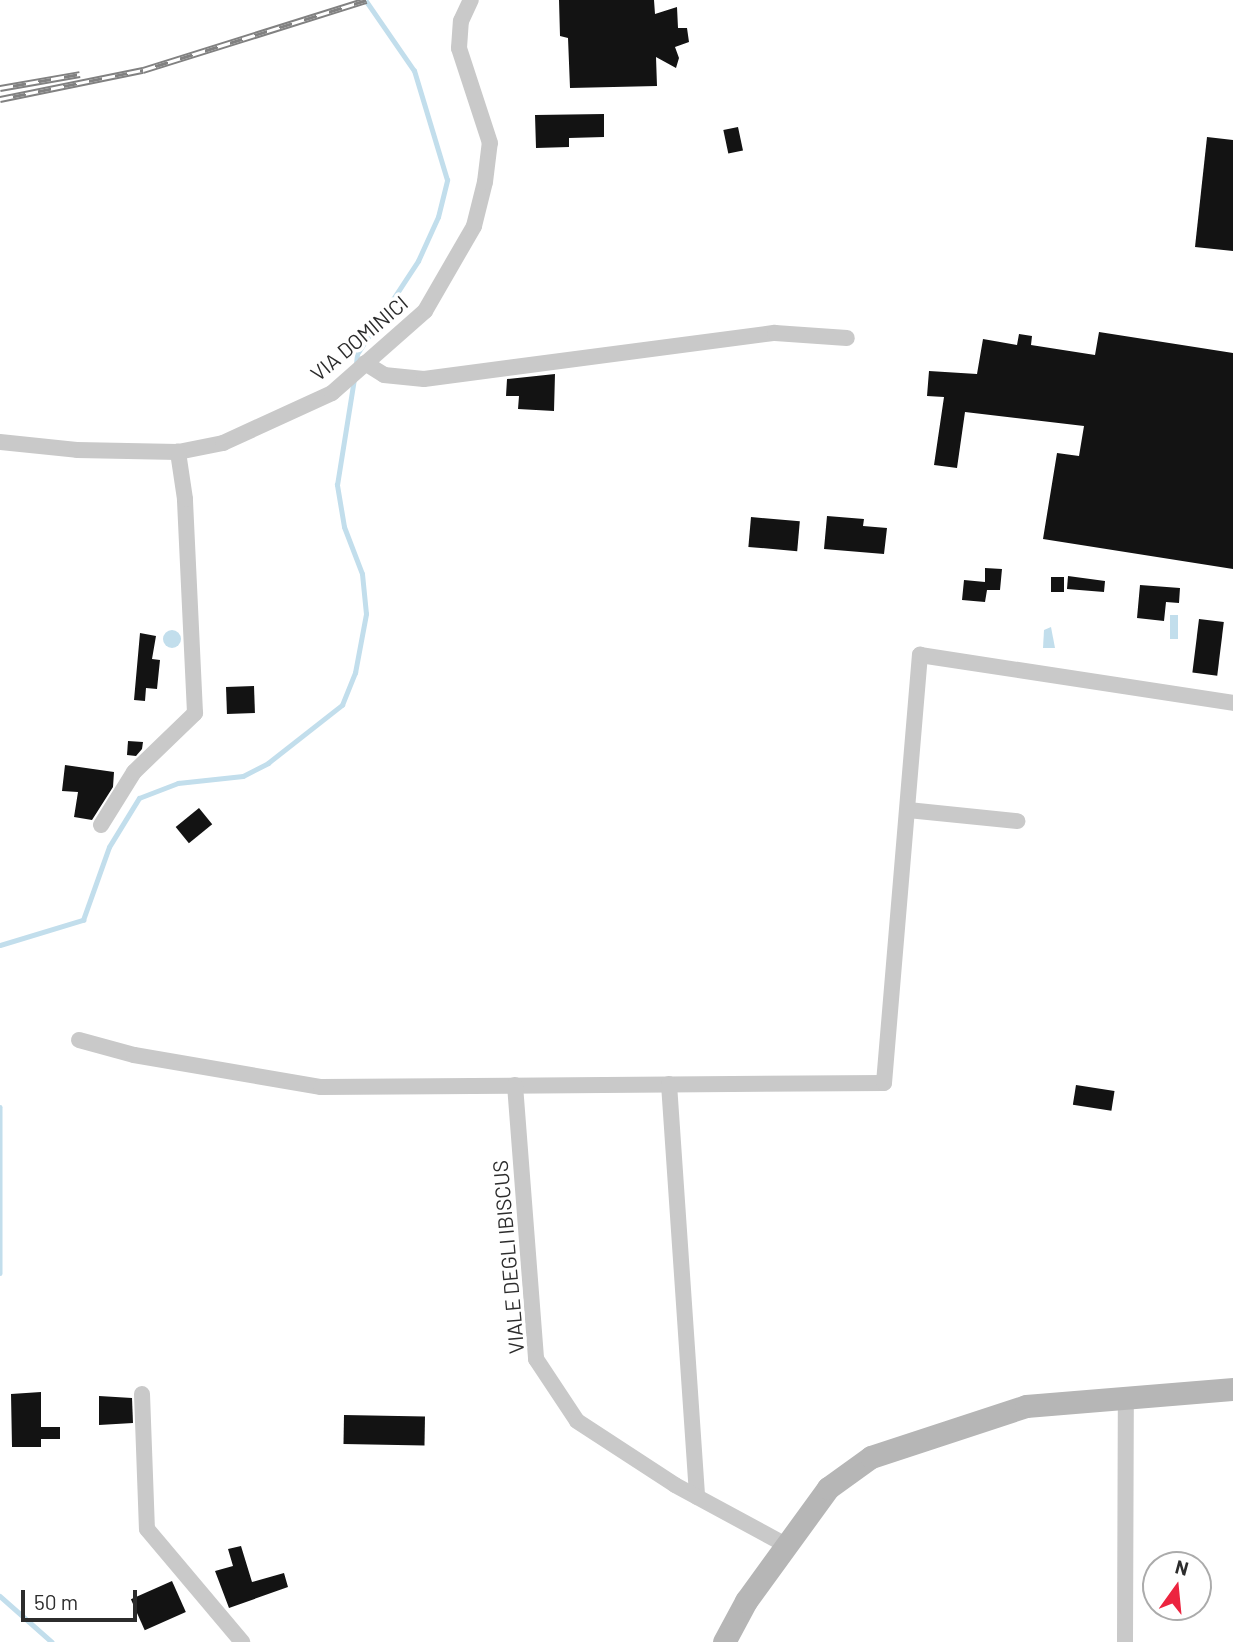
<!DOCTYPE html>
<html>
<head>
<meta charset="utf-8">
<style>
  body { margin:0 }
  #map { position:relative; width:1233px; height:1642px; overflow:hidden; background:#fff; font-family:Barlow,sans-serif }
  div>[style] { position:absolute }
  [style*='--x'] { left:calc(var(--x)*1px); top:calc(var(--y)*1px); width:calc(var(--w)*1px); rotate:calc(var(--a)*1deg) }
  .water>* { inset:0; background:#c2deec; transform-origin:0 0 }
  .round { border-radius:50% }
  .stream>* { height:4.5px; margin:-2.25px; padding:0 2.25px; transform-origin:2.25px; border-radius:2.25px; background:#c2deec }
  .building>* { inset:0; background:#131313; transform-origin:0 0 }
  .street>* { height:16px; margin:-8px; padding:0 8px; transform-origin:8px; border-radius:8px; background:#c9c9c9 }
  .secondary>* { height:23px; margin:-11.5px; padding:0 11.5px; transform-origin:11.5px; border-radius:11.5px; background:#b6b6b6 }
  .rail>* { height:7px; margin-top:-3.5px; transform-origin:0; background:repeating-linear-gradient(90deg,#fff 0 13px,#818181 0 26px); box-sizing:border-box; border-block:2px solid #818181 }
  span { translate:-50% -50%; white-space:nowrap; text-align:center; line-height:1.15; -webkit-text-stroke:7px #fff; paint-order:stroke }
  .street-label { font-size:21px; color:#2c2c2c }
  .north { position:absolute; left:1142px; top:1551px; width:70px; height:70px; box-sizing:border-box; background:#fff; border:2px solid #ababab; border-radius:50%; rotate:15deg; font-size:19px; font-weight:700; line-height:28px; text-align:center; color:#2c2c2c }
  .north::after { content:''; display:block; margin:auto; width:24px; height:32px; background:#ec243f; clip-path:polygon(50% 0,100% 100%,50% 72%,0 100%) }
  .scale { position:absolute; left:21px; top:1590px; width:116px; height:32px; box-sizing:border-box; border:4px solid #2c2c2c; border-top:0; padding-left:9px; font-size:21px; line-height:24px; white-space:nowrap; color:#2c2c2c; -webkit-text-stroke:5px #fff; paint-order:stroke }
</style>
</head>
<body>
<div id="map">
  <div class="water">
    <i style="left:1170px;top:615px;width:8px;height:24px"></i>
    <i style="clip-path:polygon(1051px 627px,1055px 648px,1043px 648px,1044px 630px)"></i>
    <i class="round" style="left:163px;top:630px;width:18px;height:18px"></i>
  </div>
  <div class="stream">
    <i style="--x:356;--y:364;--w:10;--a:-84"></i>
    <i style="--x:357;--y:354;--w:111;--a:-56.7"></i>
    <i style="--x:418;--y:261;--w:48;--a:-65.6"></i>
    <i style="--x:438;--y:217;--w:38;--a:-76"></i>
    <i style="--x:447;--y:180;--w:114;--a:-106.8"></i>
    <i style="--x:414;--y:71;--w:86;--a:-124.6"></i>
    <i style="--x:0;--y:945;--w:87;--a:-16.8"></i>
    <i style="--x:83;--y:920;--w:77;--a:-70.4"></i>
    <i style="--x:109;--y:847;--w:57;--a:-58.5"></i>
    <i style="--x:139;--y:798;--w:42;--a:-21"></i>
    <i style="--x:178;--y:783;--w:65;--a:-6.1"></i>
    <i style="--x:243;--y:776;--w:28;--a:-27"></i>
    <i style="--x:268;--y:763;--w:94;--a:-38.1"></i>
    <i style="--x:342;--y:705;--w:35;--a:-68"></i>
    <i style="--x:355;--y:673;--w:60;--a:-79.4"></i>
    <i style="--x:366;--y:614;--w:40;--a:-95.7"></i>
    <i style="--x:362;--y:574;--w:50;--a:-111"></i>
    <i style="--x:344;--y:527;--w:43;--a:-99.5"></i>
    <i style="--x:337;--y:485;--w:107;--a:-80.9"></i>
    <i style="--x:0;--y:1107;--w:166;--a:90"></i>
    <i style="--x:0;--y:1596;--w:69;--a:41.5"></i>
  </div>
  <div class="building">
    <i style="clip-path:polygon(559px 0,654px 0,655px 14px,677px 7px,678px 28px,687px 28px,689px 42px,675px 47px,679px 58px,676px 68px,656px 57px,657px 86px,570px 88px,568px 38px,560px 36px)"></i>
    <i style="clip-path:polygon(604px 114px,604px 137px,569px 138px,569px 147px,536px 148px,535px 115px)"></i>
    <i style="left:738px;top:127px;width:24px;height:15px;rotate:78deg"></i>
    <i style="clip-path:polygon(1207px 137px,1233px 140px,1233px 251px,1195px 247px)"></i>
    <i style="clip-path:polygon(1099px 332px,1233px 353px,1233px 569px,1043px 539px,1057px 453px,1079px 456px,1084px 426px,965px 412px,957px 468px,934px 465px,944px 397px,927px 396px,929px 371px,977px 374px,983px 339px,1017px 345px,1019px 334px,1032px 336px,1031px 345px,1095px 355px)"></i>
    <i style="clip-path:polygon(555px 374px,554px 411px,518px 409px,519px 396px,506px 396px,507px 379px)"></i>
    <i style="clip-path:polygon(827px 516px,864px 519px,863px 526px,887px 528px,884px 554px,824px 549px)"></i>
    <i style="left:751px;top:517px;width:49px;height:30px;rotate:5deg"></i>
    <i style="clip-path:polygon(985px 568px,1002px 569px,1000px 590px,987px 590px,985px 602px,962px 600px,964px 580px,985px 582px)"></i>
    <i style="clip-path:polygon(1068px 576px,1105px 581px,1104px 592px,1067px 589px)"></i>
    <i style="left:1051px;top:577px;width:13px;height:15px"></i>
    <i style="clip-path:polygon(1140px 585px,1180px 588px,1179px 603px,1166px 602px,1164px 621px,1137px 618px)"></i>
    <i style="left:1199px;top:619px;width:25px;height:54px;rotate:7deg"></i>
    <i style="clip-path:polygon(140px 633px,156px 636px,152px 659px,160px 660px,157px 689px,146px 688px,145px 701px,134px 700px)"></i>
    <i style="left:254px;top:686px;width:27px;height:28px;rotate:88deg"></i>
    <i style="clip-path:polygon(128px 741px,143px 742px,142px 749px,136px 756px,127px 755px)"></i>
    <i style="clip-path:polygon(65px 765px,114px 772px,113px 787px,92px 820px,74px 817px,78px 792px,62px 791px)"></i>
    <i style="left:199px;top:808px;width:21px;height:30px;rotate:51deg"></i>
    <i style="left:1076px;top:1085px;width:39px;height:20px;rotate:9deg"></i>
    <i style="clip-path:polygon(41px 1392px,41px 1427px,60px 1427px,60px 1439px,41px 1439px,41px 1447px,12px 1447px,11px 1394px)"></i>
    <i style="clip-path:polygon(99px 1396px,132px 1398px,133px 1423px,99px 1425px)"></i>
    <i style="left:344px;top:1415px;width:81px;height:29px;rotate:1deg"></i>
    <i style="clip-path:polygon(241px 1546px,252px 1582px,284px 1573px,288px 1587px,229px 1608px,215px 1571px,233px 1566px,228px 1549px)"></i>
    <i style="left:172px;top:1581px;width:34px;height:45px;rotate:66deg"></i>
  </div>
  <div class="street">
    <i style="--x:365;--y:363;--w:22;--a:32"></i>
    <i style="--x:384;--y:375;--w:40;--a:5.7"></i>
    <i style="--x:424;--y:379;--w:354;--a:-7.5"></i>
    <i style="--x:775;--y:333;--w:72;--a:4"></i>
    <i style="--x:0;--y:442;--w:77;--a:5.9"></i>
    <i style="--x:77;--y:450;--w:101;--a:1.1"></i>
    <i style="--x:178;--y:452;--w:46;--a:-11.3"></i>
    <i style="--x:223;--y:443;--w:120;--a:-24.6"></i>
    <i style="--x:332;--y:393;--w:124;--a:-41.4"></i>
    <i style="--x:425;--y:311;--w:98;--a:-60"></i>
    <i style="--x:474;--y:226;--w:45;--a:-76"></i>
    <i style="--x:485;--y:182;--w:39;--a:-83"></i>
    <i style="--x:490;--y:143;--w:100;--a:-108.1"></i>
    <i style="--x:459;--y:48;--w:27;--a:-86"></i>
    <i style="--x:461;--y:21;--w:23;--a:-65"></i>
    <i style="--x:908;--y:810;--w:110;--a:5.8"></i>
    <i style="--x:101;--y:825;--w:62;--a:-58.1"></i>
    <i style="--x:134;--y:772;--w:85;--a:-44"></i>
    <i style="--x:195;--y:713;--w:214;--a:-92.7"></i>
    <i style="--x:185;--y:499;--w:48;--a:-98.5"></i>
    <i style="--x:79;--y:1040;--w:57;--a:15.3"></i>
    <i style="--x:134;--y:1055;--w:190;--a:9.7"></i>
    <i style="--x:321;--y:1087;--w:563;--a:-0.41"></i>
    <i style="--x:884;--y:1083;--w:430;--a:-85.2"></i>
    <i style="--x:920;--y:655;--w:317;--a:8.7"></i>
    <i style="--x:669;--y:1084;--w:414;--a:86.1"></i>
    <i style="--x:515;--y:1085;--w:275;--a:85.6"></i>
    <i style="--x:536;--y:1359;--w:74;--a:56.5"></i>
    <i style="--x:577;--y:1421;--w:117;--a:33.1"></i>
    <i style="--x:675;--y:1485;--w:126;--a:28.4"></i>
    <i style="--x:142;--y:1394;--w:135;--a:87.9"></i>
    <i style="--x:147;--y:1529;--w:148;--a:49.9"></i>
    <i style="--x:1125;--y:1642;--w:246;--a:-89.8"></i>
  </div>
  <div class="secondary">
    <i style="--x:724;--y:1642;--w:47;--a:-61.8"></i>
    <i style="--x:746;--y:1601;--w:140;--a:-54"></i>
    <i style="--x:828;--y:1488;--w:53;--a:-35.8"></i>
    <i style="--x:871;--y:1457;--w:163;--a:-18.2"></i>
    <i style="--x:1026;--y:1406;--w:208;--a:-4.7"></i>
  </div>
  <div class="rail">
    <i style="--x:0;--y:88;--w:81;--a:-9.9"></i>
    <i style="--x:0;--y:99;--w:146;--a:-11.5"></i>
    <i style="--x:143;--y:70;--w:234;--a:-17.4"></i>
  </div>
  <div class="street-label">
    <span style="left:359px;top:338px;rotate:-40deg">VIA DOMINICI</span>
    <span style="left:508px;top:1257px;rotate:-95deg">VIALE DEGLI IBISCUS</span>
  </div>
  <div class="north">N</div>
  <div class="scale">50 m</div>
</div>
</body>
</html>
